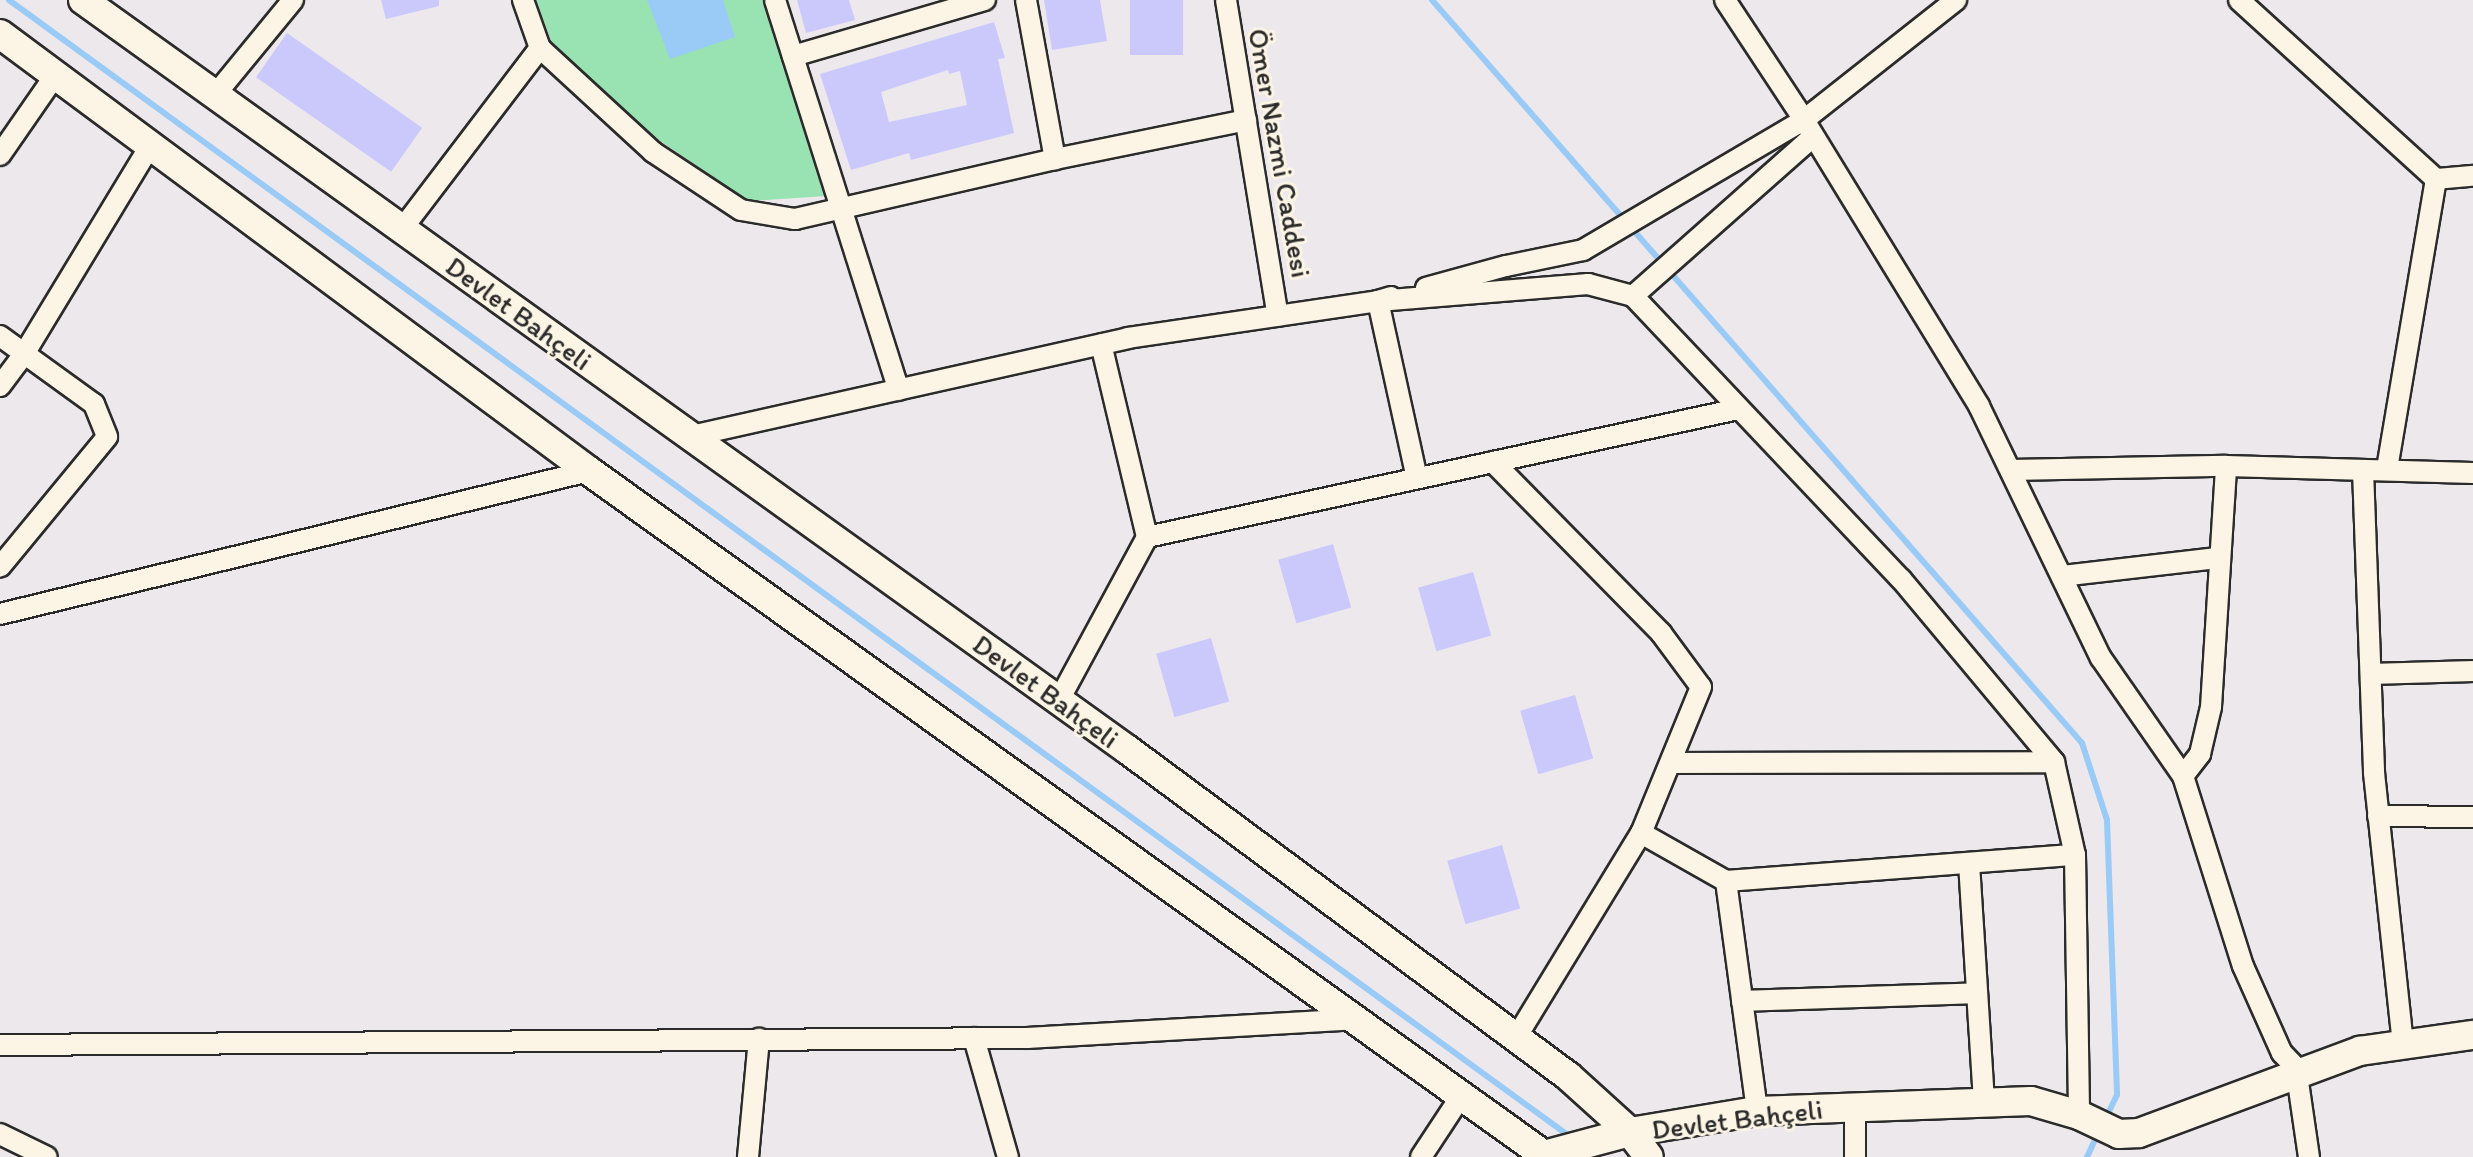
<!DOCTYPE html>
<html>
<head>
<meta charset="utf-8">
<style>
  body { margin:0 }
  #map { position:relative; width:2473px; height:1157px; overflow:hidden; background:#ede8ec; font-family:Itim,sans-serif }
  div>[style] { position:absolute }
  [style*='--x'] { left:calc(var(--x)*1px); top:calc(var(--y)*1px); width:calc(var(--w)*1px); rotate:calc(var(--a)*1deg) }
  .green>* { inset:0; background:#99e3b2 }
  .water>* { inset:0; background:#9acaf6 }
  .stream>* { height:6px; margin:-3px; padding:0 3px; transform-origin:3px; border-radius:3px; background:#9acaf6 }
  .building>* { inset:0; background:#cbc9fc; transform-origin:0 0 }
  .roads { filter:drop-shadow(2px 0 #2b2b2b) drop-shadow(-2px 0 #2b2b2b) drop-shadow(0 2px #2b2b2b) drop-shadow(0 -2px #2b2b2b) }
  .street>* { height:20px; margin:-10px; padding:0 10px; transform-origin:10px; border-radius:10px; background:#fcf5e5 }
  .secondary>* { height:28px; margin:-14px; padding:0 14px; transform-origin:14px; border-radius:14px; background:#fcf5e5 }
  span { translate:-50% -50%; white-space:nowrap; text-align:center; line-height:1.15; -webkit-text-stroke:6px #fcf5e5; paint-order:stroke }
  .street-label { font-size:28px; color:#2b2b2b }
</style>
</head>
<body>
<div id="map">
  <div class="green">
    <i style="clip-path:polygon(536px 0,765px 0,826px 196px,749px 201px,647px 132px,551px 41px)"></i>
  </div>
  <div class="water">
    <i style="clip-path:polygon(647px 0,723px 0,735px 37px,670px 59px)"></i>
  </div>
  <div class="stream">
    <i style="--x:9;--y:0;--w:1935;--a:36.06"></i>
    <i style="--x:1432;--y:0;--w:987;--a:48.82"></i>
    <i style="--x:2082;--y:743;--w:81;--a:72"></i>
    <i style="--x:2107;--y:820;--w:275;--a:87.9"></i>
    <i style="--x:2117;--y:1095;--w:25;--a:116"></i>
    <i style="--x:2087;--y:1157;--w:29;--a:-65"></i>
  </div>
  <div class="building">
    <i style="clip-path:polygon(381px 0,439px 0,439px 6px,386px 19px)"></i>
    <i style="clip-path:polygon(797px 0,849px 0,855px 20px,806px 33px)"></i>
    <i style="clip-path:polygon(1044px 0,1100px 0,1107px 41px,1052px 50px)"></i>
    <i style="left:1130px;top:0;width:53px;height:55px"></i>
    <i style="clip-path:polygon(evenodd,994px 22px,1005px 58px,998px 59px,1014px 133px,911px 160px,909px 153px,851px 170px,820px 74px,994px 22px,948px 70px,949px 74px,960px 71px,967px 105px,889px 122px,881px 92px,948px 70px)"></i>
    <i style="left:287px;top:33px;width:165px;height:54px;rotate:35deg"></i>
    <i style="left:1333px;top:544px;width:66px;height:57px;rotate:74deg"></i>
    <i style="left:1473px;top:572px;width:66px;height:57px;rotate:74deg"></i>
    <i style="left:1211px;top:638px;width:66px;height:57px;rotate:74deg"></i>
    <i style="left:1575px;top:695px;width:66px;height:57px;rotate:74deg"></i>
    <i style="left:1502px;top:845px;width:66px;height:57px;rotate:74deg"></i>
  </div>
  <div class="roads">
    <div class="street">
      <i style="--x:523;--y:0;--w:51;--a:70.5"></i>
      <i style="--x:540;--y:48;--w:154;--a:42.6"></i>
      <i style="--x:653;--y:152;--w:105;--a:33.4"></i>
      <i style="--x:741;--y:210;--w:55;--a:9.5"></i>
      <i style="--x:795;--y:219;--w:267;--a:-13"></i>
      <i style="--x:1055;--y:159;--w:195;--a:-11.5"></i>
      <i style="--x:775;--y:0;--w:409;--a:72.4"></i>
      <i style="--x:1026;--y:0;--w:162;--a:79.7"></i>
      <i style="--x:1226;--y:0;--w:320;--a:80.7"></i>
      <i style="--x:1725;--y:0;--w:144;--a:56.6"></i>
      <i style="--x:1804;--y:120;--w:335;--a:58.5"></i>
      <i style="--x:1979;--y:406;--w:280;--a:64.2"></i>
      <i style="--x:2101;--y:658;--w:144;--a:55.2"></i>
      <i style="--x:2183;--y:776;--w:199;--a:72.5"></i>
      <i style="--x:2243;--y:966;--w:95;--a:65.9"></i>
      <i style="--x:2282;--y:1053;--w:28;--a:46"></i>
      <i style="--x:2239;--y:0;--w:266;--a:42.3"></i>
      <i style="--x:2436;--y:179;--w:295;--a:99.6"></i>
      <i style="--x:793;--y:56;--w:200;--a:-16.3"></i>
      <i style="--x:215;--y:95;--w:123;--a:-50.6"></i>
      <i style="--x:0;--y:155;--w:98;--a:-55.3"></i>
      <i style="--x:2436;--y:179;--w:37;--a:-5"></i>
      <i style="--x:402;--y:229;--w:228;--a:-52.7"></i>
      <i style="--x:1426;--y:288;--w:83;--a:-15.4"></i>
      <i style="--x:1506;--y:266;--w:79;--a:-11.7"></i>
      <i style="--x:1583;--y:250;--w:256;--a:-30.5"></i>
      <i style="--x:1804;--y:120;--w:194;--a:-38.3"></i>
      <i style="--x:1633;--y:296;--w:390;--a:46.6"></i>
      <i style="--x:1901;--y:579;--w:239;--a:50.1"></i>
      <i style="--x:2054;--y:762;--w:95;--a:77.3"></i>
      <i style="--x:2075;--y:855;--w:260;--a:89.1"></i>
      <i style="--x:1391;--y:297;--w:14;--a:163"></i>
      <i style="--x:1378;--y:301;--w:181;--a:77.6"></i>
      <i style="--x:0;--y:336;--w:116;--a:35.9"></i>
      <i style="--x:94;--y:404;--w:35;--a:68"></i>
      <i style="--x:107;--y:437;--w:168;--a:129.5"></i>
      <i style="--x:0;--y:386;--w:40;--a:-53"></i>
      <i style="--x:24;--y:354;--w:245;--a:-58.8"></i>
      <i style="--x:691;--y:436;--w:448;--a:-12.6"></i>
      <i style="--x:1128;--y:338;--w:253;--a:-8.4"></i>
      <i style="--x:1378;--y:301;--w:211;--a:-4.6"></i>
      <i style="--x:1588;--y:284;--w:47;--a:14.9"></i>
      <i style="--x:1633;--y:296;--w:240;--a:-41.5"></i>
      <i style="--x:1493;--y:462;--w:240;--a:45.5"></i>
      <i style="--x:1661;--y:633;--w:67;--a:53.5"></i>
      <i style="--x:1701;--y:687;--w:158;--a:112.3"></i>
      <i style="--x:1641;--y:833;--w:240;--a:121.4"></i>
      <i style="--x:2011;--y:470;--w:215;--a:-1.1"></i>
      <i style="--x:2226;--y:466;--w:247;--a:1.6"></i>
      <i style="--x:2363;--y:470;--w:303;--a:87.9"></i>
      <i style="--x:2374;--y:773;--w:274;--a:83.9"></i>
      <i style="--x:1147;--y:537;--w:605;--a:-12.22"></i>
      <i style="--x:2062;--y:576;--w:157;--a:-6.6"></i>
      <i style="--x:0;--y:614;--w:606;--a:-13.65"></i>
      <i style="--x:2371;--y:674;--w:102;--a:-1.7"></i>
      <i style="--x:1059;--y:700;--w:185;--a:-61.6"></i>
      <i style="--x:1147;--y:537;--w:198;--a:-103.4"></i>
      <i style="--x:1672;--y:763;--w:382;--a:-0.1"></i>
      <i style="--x:2183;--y:776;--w:28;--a:-52"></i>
      <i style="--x:2200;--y:754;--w:48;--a:-76.8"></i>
      <i style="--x:2211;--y:707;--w:241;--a:-86.4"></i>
      <i style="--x:2378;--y:816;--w:95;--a:0.6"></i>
      <i style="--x:1641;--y:833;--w:98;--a:29.5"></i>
      <i style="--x:1726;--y:881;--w:350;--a:-4.3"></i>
      <i style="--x:1969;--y:863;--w:240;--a:86.4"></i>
      <i style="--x:1726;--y:881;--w:232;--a:82.3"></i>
      <i style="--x:1742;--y:1001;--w:235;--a:-1.9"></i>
      <i style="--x:974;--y:1038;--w:124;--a:74.1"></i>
      <i style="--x:0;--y:1045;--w:1028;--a:-0.39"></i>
      <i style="--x:1028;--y:1038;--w:326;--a:-3.3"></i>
      <i style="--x:2297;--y:1075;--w:83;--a:81.7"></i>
      <i style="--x:1855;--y:1107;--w:50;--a:90"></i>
      <i style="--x:0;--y:1134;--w:52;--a:26.1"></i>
      <i style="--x:748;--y:1157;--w:119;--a:-84.7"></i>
      <i style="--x:1421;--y:1157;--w:73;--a:-56.7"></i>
    </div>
    <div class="secondary">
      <i style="--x:83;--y:0;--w:1286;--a:35.67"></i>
      <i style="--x:1128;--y:750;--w:548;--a:36.54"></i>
      <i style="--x:1568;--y:1076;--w:84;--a:42.1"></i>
      <i style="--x:1630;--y:1132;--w:129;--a:-9.4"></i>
      <i style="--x:1757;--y:1111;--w:274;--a:-2.1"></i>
      <i style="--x:2031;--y:1101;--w:50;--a:16.3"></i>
      <i style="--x:2079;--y:1115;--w:44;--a:25.4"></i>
      <i style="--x:2119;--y:1134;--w:20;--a:-3"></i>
      <i style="--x:2139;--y:1133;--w:236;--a:-20.4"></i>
      <i style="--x:2360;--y:1051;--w:114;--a:-8.1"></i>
      <i style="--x:0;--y:34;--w:733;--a:36.57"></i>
      <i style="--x:589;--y:471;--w:1178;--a:35.61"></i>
      <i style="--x:1544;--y:1155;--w:89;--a:-15"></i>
      <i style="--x:1630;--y:1132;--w:31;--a:53"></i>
    </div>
  </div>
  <div class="street-label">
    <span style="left:1280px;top:153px;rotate:80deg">Ömer Nazmi Caddesi</span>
    <span style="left:519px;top:313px;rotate:36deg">Devlet Bahçeli</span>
    <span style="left:1046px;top:691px;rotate:36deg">Devlet Bahçeli</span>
    <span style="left:1737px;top:1119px;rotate:-7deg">Devlet Bahçeli</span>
  </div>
</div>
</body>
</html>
